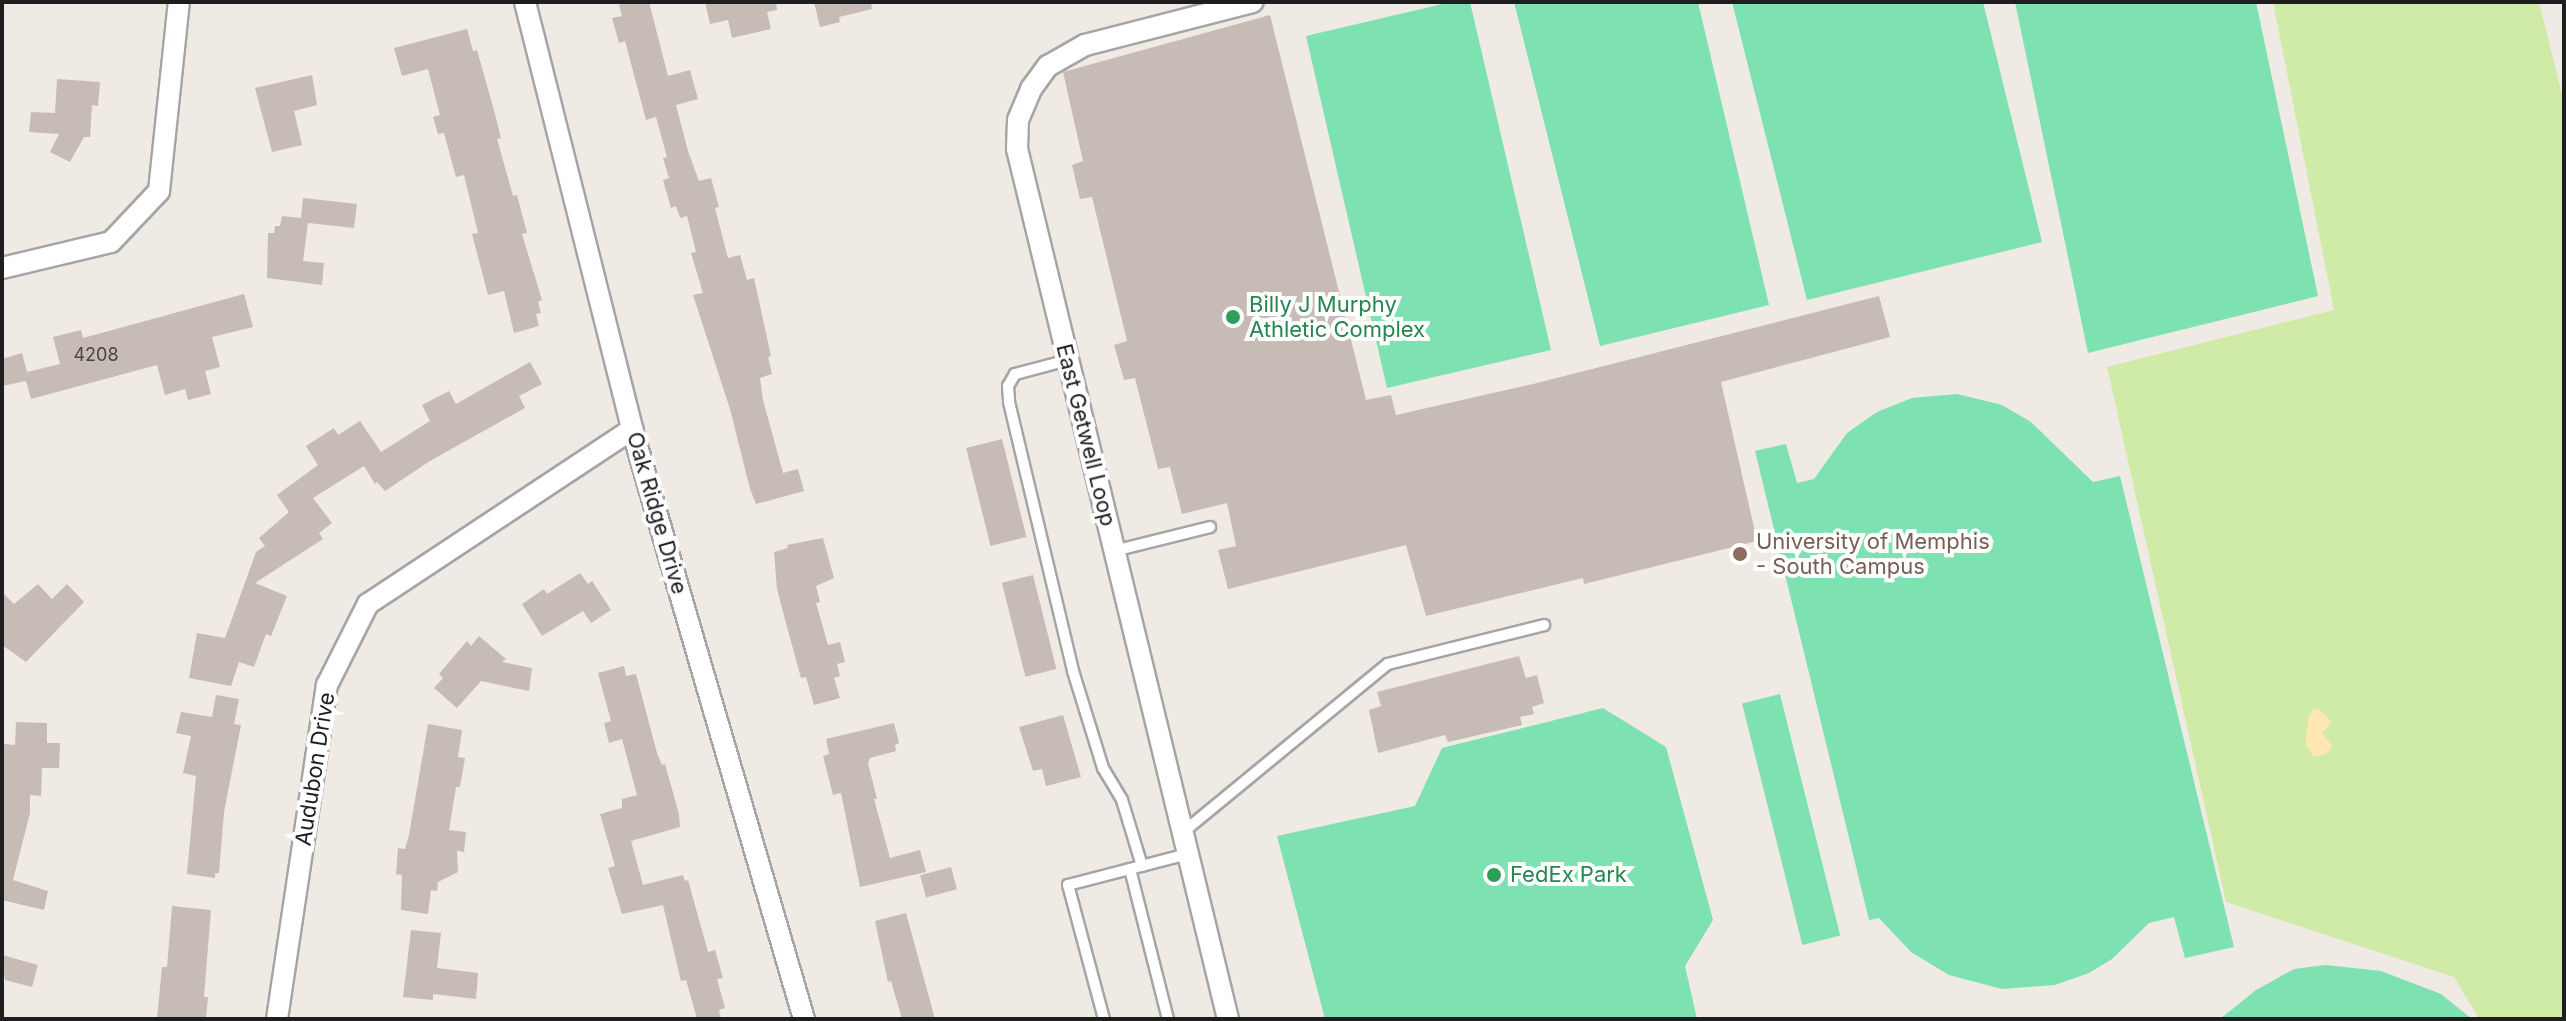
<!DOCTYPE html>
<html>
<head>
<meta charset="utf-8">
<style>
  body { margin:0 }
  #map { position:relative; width:2566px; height:1021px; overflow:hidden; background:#efeae3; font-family:Inter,sans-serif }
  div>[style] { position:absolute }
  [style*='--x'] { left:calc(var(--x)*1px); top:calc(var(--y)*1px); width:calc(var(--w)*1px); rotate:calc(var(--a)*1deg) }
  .grass>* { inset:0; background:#d0eba7 }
  .sand>* { inset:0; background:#ffe7b1 }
  .pitch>* { inset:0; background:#7ee1b1; transform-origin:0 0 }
  .building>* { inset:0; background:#c7bbb6; transform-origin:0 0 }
  .roads { filter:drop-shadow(2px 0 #a5a5a5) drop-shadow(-2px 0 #a5a5a5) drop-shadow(0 2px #a5a5a5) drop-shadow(0 -2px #a5a5a5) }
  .service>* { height:10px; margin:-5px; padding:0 5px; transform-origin:5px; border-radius:5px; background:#fff }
  .minor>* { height:20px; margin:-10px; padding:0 10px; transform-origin:10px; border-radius:10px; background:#fff }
  .dots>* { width:22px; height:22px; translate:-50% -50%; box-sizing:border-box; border:4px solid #fff; border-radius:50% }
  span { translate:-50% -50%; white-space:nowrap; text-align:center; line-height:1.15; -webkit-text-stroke:8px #fff; paint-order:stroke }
  .number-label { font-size:18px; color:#484544 }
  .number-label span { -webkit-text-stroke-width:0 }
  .leisure-label { font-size:22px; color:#27864d }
  .left { translate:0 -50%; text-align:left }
  .street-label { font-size:22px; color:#1e1e1e }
  .education-label { font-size:22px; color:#785e54 }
  .frame { position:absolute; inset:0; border:4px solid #1e1e1e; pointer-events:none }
</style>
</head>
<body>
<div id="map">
  <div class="grass">
    <i style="clip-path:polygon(2273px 2px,2539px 2px,2564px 102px,2564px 1019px,2479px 1019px,2454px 977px,2226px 902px,2107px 367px,2334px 310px)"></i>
  </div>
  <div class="sand">
    <i style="clip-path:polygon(2319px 709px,2332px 722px,2322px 733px,2332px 746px,2328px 753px,2314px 757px,2306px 745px,2306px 734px,2309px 717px,2312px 710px)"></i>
  </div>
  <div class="pitch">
    <i style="clip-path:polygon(1451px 2px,1470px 2px,1551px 350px,1387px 388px,1306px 36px)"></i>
    <i style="clip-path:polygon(1514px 2px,1698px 2px,1769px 305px,1600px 346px)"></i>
    <i style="clip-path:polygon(1732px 2px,1983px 2px,2042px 242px,1807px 300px)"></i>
    <i style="clip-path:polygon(2015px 2px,2256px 2px,2318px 296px,2088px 353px)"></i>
    <i style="clip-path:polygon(1957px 394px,2002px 405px,2031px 422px,2093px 482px,2120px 476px,2234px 947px,2185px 958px,2174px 917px,2149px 923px,2112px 959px,2089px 973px,2055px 985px,2002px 989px,1949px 975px,1911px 952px,1879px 918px,1869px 920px,1755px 451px,1786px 444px,1797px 483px,1814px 479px,1847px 433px,1877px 412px,1912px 398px)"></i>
    <i style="left:1780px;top:694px;width:249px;height:39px;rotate:76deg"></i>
    <i style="clip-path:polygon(1603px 708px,1666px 747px,1713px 920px,1685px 966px,1697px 1019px,1325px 1019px,1277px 836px,1415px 806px,1442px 748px)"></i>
    <i style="clip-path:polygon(2325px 965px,2381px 971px,2441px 994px,2472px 1019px,2220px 1019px,2256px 990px,2294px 969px)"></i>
  </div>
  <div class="building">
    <i style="clip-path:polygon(630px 2px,649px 2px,668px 76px,690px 70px,698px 99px,676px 105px,688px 151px,699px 181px,711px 178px,719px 207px,715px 208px,728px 258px,740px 255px,747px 280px,754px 278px,771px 356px,768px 357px,772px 374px,760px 378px,763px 400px,783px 473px,798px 469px,804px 491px,756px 504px,750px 489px,730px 409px,693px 295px,703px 293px,691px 253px,696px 252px,687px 216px,680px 218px,676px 206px,671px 208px,663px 180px,669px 178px,663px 158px,667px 157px,656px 117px,646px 120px,625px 41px,619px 43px,612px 18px,622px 16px,619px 5px)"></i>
    <i style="clip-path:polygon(705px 2px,776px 2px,777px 10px,767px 12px,771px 29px,732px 38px,728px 20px,710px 24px)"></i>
    <i style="clip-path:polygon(814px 2px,871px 2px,872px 9px,839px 17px,840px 22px,820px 27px)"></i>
    <i style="clip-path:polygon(1270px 15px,1366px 400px,1391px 395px,1396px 415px,1533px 384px,1879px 296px,1890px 337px,1721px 382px,1757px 541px,1584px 584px,1583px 578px,1426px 616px,1406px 545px,1228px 589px,1218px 550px,1236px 546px,1227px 503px,1182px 514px,1170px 467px,1158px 469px,1135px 378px,1124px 380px,1114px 345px,1127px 341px,1092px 197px,1080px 199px,1072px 165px,1083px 161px,1063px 72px)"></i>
    <i style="clip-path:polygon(467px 29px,473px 51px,477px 50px,495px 114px,501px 138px,497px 139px,513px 196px,517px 195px,527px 233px,522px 234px,542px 300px,538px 302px,541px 313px,536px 314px,539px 326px,514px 333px,504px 291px,488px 295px,472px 234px,478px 233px,464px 175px,456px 177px,444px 133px,438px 134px,433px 117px,440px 115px,428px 69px,402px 76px,394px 48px)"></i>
    <i style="clip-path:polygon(312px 75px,317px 105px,294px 111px,302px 145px,272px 152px,255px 88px)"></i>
    <i style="clip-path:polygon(57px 79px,100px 82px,98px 106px,92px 105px,90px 137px,84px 137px,70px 162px,50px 152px,59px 134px,29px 132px,31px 112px,55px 113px)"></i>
    <i style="clip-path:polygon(303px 198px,357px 204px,354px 228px,308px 223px,303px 261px,324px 263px,322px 285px,267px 278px,268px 233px,274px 233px,275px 226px,280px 226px,282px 216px,301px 218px)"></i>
    <i style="clip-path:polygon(244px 294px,253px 327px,212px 337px,220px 367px,205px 371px,211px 394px,188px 400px,185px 389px,165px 395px,157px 365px,31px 399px,26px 381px,2px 386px,2px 359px,22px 353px,27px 372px,60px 364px,53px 337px,81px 330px,83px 338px)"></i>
    <i style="clip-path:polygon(530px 362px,542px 384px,519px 396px,525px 408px,430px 461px,385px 491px,377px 482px,375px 484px,364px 466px,313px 498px,332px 523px,319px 533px,323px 539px,255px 583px,287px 596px,271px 636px,266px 634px,254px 667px,239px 662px,231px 686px,189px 678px,197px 633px,225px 638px,256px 552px,265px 546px,259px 538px,289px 512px,277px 495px,318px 465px,306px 446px,334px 428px,338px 435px,360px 421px,381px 452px,430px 421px,422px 405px,449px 391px,456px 404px)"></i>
    <i style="left:1002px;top:439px;width:101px;height:37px;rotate:76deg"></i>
    <i style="clip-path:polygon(823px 538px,834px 578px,816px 586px,820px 602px,816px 603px,828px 645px,840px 642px,845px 662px,837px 664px,840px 676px,834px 678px,840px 698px,814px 705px,806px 677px,801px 678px,787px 627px,777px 589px,774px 552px,788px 548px,787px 545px)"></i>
    <i style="clip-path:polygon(580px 573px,588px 584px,592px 581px,611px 610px,591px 623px,583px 611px,542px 636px,522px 604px,544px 589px,547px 594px)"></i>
    <i style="left:1033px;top:575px;width:97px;height:32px;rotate:76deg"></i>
    <i style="clip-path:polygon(38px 584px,52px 599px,67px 584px,84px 602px,26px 662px,2px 645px,2px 592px,14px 604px)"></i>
    <i style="clip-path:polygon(479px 636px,506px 659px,502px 662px,532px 668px,529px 691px,481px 681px,457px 708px,434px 688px,443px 678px,439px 674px,467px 641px,471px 646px)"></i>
    <i style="clip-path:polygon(1519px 656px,1526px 678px,1537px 675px,1544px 703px,1532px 707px,1534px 714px,1520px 717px,1522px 725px,1448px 742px,1445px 735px,1378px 753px,1369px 710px,1381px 706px,1377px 692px)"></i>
    <i style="clip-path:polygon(624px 666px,626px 676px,636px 674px,657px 753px,662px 765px,665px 764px,679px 814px,680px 827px,631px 841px,643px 885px,683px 875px,685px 881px,688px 880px,708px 952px,715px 950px,723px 978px,717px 979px,725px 1008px,719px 1010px,721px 1019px,697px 1019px,686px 980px,681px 981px,663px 905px,622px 914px,608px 868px,615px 866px,600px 814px,622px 808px,622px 799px,637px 795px,622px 739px,609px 743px,604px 723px,611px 721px,598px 673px)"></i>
    <i style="clip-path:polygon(216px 695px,239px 699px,234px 724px,241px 725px,224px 812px,219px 873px,215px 873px,215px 878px,187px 874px,196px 776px,183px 773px,191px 736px,176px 733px,181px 712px,212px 717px)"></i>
    <i style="clip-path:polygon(1063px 715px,1081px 777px,1046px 786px,1042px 769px,1033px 771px,1019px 727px)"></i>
    <i style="clip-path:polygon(16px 722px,47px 723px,47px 743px,60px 743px,59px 768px,42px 768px,41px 796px,30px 795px,30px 813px,13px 880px,48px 891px,44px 910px,2px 900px,4px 744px,15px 745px)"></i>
    <i style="clip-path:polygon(894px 723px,899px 743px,895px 745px,896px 751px,870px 758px,868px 763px,877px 799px,874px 799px,890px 858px,920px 850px,926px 872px,860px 887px,841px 793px,833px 795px,823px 756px,829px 754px,826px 739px)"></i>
    <i style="clip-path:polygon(428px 724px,462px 730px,458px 757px,465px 758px,460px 787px,456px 787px,449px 830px,466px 832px,464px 852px,457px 851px,458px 872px,438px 882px,437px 891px,431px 890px,428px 914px,401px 910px,402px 875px,396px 874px,398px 848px,405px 849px,409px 835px)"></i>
    <i style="left:951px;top:867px;width:23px;height:32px;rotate:75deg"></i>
    <i style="clip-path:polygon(172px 906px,211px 910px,204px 997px,208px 997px,206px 1019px,157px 1019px,162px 967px,167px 967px)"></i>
    <i style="clip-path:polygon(906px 913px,935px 1019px,902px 1019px,891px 981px,888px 982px,875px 921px)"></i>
    <i style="clip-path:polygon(411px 930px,441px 933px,437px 968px,478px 973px,476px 999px,433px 994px,433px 1000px,403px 997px)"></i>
    <i style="clip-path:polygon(2px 955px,38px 965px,32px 987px,5px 980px)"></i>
  </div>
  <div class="roads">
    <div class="service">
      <i style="--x:1068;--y:360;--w:55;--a:165.2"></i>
      <i style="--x:1015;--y:374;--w:14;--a:120"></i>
      <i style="--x:1008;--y:386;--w:16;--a:86"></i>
      <i style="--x:1009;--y:402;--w:277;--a:76.6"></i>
      <i style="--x:1073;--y:671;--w:102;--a:72.8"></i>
      <i style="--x:1103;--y:768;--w:37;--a:59"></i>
      <i style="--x:1122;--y:800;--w:69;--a:73.1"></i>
      <i style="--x:1114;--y:551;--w:99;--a:-14"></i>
      <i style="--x:1182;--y:833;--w:266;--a:-39.4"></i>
      <i style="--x:1388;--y:664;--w:161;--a:-14"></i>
      <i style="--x:1130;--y:869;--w:155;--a:75.8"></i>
      <i style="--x:1104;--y:1019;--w:139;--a:-105"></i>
      <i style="--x:1068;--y:885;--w:124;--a:-14.5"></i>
    </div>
    <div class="minor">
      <i style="--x:525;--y:2;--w:440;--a:75.9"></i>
      <i style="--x:632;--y:429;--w:615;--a:73.75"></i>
      <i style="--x:2;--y:268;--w:112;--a:-13.4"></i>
      <i style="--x:111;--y:242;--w:70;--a:-46.7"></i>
      <i style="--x:159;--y:191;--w:190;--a:-84"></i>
      <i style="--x:277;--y:1019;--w:338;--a:-81.5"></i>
      <i style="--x:327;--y:685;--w:91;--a:-63.2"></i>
      <i style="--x:368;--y:604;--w:317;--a:-33.5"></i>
      <i style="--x:1228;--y:1019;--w:895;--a:-103.63"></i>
      <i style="--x:1017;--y:149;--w:29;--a:-88"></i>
      <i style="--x:1018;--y:120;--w:34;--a:-67"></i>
      <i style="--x:1031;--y:89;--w:29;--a:-54"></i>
      <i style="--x:1048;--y:66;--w:43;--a:-29.6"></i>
      <i style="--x:1085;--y:45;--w:173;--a:-14.4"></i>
    </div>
  </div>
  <div class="dots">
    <i style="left:1233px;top:317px;background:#2e9e5b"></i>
    <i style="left:1740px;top:554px;background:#8d6e63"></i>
    <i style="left:1494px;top:875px;background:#2e9e5b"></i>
  </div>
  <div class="number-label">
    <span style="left:96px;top:355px">4208</span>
  </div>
  <div class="leisure-label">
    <span class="left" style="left:1249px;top:317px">Billy J Murphy<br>Athletic Complex</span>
    <span class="left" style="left:1510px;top:875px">FedEx Park</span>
  </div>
  <div class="street-label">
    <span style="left:1086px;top:435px;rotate:76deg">East Getwell Loop</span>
    <span style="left:657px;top:513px;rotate:74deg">Oak Ridge Drive</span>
    <span style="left:315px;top:769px;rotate:-81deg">Audubon Drive</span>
  </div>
  <div class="education-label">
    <span class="left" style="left:1756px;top:554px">University of Memphis<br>- South Campus</span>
  </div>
  <div class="frame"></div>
</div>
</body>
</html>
